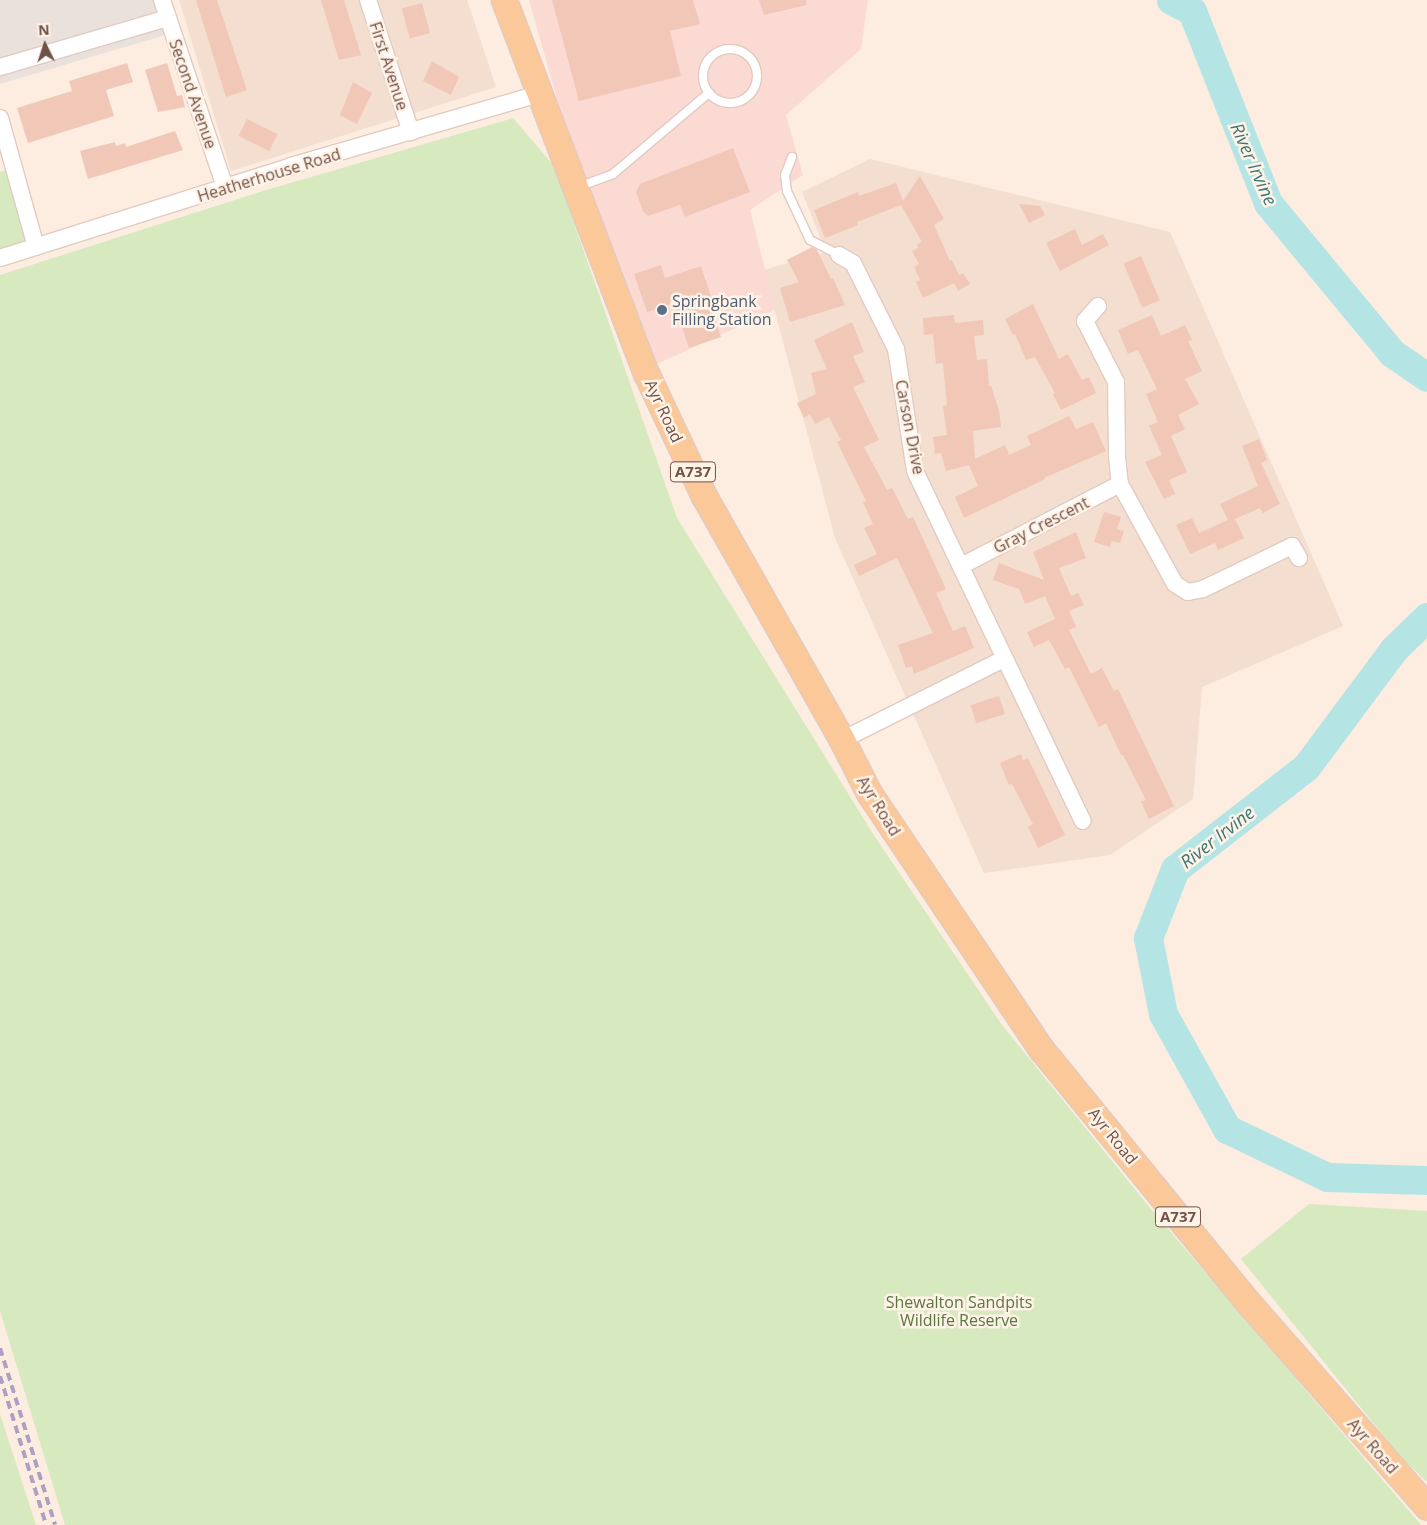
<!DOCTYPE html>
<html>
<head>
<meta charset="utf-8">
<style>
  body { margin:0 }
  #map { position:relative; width:1427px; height:1525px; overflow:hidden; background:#fcede0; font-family:"Open Sans",sans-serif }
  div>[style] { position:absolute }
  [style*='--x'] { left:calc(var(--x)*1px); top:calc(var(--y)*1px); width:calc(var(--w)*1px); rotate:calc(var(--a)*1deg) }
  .residential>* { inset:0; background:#f3decf }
  .commercial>* { inset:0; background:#fcdad4 }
  .industrial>* { inset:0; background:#eae1dc }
  .green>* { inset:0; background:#d6e9bf }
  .river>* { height:29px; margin:-14.5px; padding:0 14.5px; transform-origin:14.5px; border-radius:14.5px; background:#b5e4e5 }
  .building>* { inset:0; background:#f1c7b8; transform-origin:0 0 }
  .roads { filter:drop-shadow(1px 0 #e2cac0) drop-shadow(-1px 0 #e2cac0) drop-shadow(0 1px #e2cac0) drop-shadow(0 -1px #e2cac0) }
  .lane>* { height:8px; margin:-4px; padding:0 4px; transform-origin:4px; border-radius:4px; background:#fff }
  .lane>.ring { margin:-4px; padding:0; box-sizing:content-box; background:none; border:8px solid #fff; border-radius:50% }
  .street>* { height:16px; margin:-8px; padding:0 8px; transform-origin:8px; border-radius:8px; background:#fff }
  .primary>* { height:25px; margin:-12.5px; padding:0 12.5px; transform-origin:12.5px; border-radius:12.5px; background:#fac899 }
  .rail>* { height:4px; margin-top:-2px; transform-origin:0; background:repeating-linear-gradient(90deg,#aea0c4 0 8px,transparent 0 13px) }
  .dots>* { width:14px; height:14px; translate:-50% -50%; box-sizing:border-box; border:2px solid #fff2e6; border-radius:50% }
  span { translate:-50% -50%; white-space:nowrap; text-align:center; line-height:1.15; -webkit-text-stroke:5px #fff2e6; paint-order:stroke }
  .shield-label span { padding:1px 4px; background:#fff2e6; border:1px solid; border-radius:4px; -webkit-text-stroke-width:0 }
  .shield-label { font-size:15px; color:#725148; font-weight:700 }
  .street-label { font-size:16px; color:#725148 }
  .service-label { font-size:16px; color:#4e5e75 }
  .left { translate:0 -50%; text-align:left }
  .park-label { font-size:16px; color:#597841 }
  .water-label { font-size:18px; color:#3c7678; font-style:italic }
  .north { position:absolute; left:20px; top:20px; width:50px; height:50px; -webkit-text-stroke:4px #fff2e6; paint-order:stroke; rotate:356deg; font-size:14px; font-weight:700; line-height:20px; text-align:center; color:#725148 }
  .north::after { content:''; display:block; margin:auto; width:18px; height:22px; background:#725148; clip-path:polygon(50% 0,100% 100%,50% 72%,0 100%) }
</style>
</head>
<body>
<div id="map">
  <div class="residential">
    <i style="clip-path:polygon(179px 0,467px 0,496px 87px,231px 171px)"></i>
    <i style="clip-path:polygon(870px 159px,1170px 232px,1343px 626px,1202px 687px,1193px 799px,1110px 855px,984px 873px,835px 538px,764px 270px,826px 252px,802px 192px)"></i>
  </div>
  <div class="commercial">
    <i style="clip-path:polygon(529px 0,868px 0,861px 49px,786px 115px,803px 175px,750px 210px,775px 310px,655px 365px,569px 141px)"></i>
  </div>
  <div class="industrial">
    <i style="clip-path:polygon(0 0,161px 0,172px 33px,0 84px)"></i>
  </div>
  <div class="green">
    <i style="clip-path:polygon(513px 118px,554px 166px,677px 518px,875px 837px,1002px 1025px,1146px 1203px,1421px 1525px,65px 1525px,0 1311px,0 275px,263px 191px)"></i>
    <i style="clip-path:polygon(10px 169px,33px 245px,0 255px,0 172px)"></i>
    <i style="clip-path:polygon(1309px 1204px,1427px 1211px,1427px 1482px,1399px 1455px,1241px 1259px)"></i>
    <i style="clip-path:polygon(0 1414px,36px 1525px,0 1525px)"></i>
  </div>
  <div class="river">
    <i style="--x:1171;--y:0;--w:24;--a:28"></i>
    <i style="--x:1192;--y:11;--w:206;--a:68.4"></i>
    <i style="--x:1268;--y:203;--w:195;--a:50.4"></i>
    <i style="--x:1392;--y:353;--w:42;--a:34.4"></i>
    <i style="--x:1427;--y:617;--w:46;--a:135.9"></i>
    <i style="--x:1394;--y:649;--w:147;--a:126.7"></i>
    <i style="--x:1306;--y:767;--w:166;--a:142.1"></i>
    <i style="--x:1175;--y:869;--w:74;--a:111.4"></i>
    <i style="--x:1148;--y:938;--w:77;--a:78.8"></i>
    <i style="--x:1163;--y:1014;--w:132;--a:60.9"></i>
    <i style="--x:1227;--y:1129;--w:111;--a:25.6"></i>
    <i style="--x:1327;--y:1177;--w:100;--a:1.7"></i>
  </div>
  <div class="building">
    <i style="clip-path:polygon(196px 0,217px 0,247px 90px,226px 97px)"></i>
    <i style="clip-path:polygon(321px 0,344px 0,361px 55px,339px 60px)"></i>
    <i style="clip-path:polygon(552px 0,693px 0,700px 24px,670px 31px,681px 76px,579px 101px)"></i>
    <i style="clip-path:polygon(759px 0,806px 0,807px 5px,764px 15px)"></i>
    <i style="left:422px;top:3px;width:31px;height:21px;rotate:75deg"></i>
    <i style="clip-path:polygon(432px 61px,459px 77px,451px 95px,423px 81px)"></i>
    <i style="clip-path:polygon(127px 63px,133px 82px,106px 90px,114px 116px,28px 143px,17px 108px,72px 91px,69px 81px)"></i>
    <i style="clip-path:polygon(167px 63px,177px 96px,182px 95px,185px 107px,158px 112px,145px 70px)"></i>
    <i style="clip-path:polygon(353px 82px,372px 93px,357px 124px,340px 115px)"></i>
    <i style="left:247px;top:119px;width:34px;height:19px;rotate:26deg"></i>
    <i style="clip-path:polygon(175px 131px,183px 150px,88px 179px,80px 151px,115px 142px,116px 146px,125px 143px,126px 147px)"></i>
    <i style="clip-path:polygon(733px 148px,750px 192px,685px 217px,680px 205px,648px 216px,643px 211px,636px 192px,640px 184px)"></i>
    <i style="clip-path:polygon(920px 176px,944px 219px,934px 225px,950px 261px,952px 260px,959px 275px,963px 273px,970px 284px,958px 291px,954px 283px,923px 298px,916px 282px,920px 280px,914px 267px,919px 264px,912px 251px,918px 248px,917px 244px,922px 242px,901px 205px,857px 222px,858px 225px,825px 238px,814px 210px,858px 192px,859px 196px,896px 183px,903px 201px)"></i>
    <i style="clip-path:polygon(1019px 204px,1040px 206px,1045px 215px,1029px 223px)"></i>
    <i style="clip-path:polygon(1075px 229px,1082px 245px,1103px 234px,1109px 245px,1060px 271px,1046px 243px)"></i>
    <i style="clip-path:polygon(812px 247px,817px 250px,831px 279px,833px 278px,845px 305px,790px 322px,780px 288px,799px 282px,787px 260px)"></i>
    <i style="left:1141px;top:256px;width:48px;height:19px;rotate:67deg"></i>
    <i style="clip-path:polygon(661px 265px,665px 278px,701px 266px,714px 306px,710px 307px,721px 337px,689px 348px,674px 303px,647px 312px,634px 274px)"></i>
    <i style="clip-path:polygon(1033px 304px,1059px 359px,1068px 354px,1082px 380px,1089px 377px,1096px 393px,1061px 410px,1053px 394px,1055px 393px,1035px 357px,1026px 360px,1015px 334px,1013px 335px,1005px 319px)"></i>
    <i style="clip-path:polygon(954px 315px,955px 323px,983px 320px,984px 335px,974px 336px,977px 360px,987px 359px,989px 386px,991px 386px,999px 410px,1001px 427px,973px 431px,975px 459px,1005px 445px,1009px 455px,1031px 445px,1027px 436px,1069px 416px,1076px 429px,1093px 422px,1106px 451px,1044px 478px,1045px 479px,964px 518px,955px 497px,978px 486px,969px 465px,946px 471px,941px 453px,935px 454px,933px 437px,947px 435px,943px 406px,947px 405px,943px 363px,936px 364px,933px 334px,924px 335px,923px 318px)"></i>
    <i style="clip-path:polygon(1152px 315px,1161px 336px,1185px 325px,1192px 340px,1188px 341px,1202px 371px,1185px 379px,1199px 404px,1178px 415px,1185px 429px,1171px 436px,1187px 472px,1169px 480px,1175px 494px,1164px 499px,1145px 462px,1162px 455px,1149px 426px,1158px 422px,1146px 394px,1157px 389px,1138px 350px,1128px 354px,1118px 330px)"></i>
    <i style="clip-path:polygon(852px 322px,864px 352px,853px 356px,865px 382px,853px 387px,879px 440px,864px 447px,887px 490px,892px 488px,908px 519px,913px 517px,946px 589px,936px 593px,953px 631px,965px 626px,974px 648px,914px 674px,912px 666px,906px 668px,898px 645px,933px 633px,897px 558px,859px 576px,854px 565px,877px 554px,864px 528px,873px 524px,863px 502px,866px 501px,837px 442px,841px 440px,829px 417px,815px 424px,810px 414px,804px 418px,797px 403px,816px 394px,811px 373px,827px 369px,814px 340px)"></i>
    <i style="clip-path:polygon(1259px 439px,1267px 460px,1261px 463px,1280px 504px,1263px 513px,1260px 508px,1235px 519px,1244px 538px,1218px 550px,1215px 543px,1190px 554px,1176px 525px,1192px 518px,1199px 533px,1228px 520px,1220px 504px,1258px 486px,1242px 446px)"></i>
    <i style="clip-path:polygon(1104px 512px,1121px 517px,1117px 529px,1124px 531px,1120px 543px,1112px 541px,1110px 547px,1094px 542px)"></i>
    <i style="clip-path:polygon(1076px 532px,1086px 558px,1059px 568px,1071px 596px,1078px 593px,1084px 605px,1069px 611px,1076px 627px,1069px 630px,1091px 674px,1102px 668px,1114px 691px,1118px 689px,1174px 806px,1149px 819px,1141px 802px,1146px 800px,1123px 755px,1121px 755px,1106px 723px,1099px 727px,1069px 667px,1065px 669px,1049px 640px,1034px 647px,1027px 632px,1055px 619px,1045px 596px,1025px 604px,1019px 589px,993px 580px,999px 563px,1044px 580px,1033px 552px)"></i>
    <i style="left:999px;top:696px;width:19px;height:30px;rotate:72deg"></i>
    <i style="clip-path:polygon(1021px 754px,1023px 760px,1028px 758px,1065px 835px,1038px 848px,1028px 827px,1033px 824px,1012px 784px,1009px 785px,1000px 763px)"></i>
  </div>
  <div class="roads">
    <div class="lane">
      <i class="ring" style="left:703px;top:49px;width:46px;height:46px"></i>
      <i style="--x:792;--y:157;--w:19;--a:111"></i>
      <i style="--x:785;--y:175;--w:16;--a:83"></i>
      <i style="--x:787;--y:191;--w:54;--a:64.9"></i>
      <i style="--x:810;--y:240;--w:33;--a:27"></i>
      <i style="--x:578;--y:187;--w:37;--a:-20"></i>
      <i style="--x:613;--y:174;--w:126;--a:-40.2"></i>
    </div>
    <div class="street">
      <i style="--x:162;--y:0;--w:197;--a:71.4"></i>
      <i style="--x:368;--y:0;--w:139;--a:72"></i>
      <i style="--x:0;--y:67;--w:175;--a:-16.3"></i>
      <i style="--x:0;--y:118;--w:134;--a:74.4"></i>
      <i style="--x:839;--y:255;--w:16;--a:30"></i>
      <i style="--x:853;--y:263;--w:96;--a:63.4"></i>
      <i style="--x:896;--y:349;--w:123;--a:81.1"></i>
      <i style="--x:915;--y:471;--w:388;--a:64.4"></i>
      <i style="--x:0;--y:258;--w:305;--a:-17.5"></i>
      <i style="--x:291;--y:166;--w:258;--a:-16.2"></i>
      <i style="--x:1098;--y:306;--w:20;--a:131"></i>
      <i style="--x:1085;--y:321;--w:68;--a:63.1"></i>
      <i style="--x:1116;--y:382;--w:75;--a:89.2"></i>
      <i style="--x:1117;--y:457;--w:27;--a:84"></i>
      <i style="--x:1120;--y:484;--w:114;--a:61.2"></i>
      <i style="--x:1175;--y:584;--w:15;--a:32"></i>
      <i style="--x:1188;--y:592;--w:15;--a:-11"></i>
      <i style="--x:1203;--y:589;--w:99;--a:-25.8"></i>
      <i style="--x:1292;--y:546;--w:14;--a:60"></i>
      <i style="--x:961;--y:566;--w:179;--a:-27.3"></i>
      <i style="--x:842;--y:740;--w:181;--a:-26.6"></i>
    </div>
    <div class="primary">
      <i style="--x:504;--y:0;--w:399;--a:69.2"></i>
      <i style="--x:646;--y:373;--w:136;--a:64.8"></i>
      <i style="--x:704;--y:496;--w:280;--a:60.5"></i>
      <i style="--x:842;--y:740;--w:59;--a:63"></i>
      <i style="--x:869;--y:793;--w:310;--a:56.1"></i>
      <i style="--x:1042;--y:1050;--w:321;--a:50.8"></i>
      <i style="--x:1245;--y:1299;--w:276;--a:48.8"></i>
    </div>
  </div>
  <div class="rail">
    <i style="--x:0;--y:1348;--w:185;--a:72.7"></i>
    <i style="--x:0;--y:1376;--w:156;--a:72.8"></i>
  </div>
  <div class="dots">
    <i style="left:662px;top:310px;background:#5c6f8a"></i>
  </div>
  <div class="shield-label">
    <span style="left:693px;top:472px">A737</span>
    <span style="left:1178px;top:1217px">A737</span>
  </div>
  <div class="street-label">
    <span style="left:389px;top:66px;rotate:72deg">First Avenue</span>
    <span style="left:193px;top:94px;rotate:71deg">Second Avenue</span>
    <span style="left:269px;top:175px;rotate:-17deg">Heatherhouse Road</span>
    <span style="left:664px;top:411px;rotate:65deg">Ayr Road</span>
    <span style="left:910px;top:427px;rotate:79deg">Carson Drive</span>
    <span style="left:1041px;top:525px;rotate:-27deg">Gray Crescent</span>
    <span style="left:879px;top:806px;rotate:58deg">Ayr Road</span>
    <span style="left:1113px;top:1136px;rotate:51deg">Ayr Road</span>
    <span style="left:1373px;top:1446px;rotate:49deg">Ayr Road</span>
  </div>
  <div class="service-label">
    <span class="left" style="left:672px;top:310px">Springbank<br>Filling Station</span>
  </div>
  <div class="park-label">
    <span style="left:959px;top:1311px">Shewalton Sandpits<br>Wildlife Reserve</span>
  </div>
  <div class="water-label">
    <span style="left:1254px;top:164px;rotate:66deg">River Irvine</span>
    <span style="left:1217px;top:837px;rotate:-38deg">River Irvine</span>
  </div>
  <div class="north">N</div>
</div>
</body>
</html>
